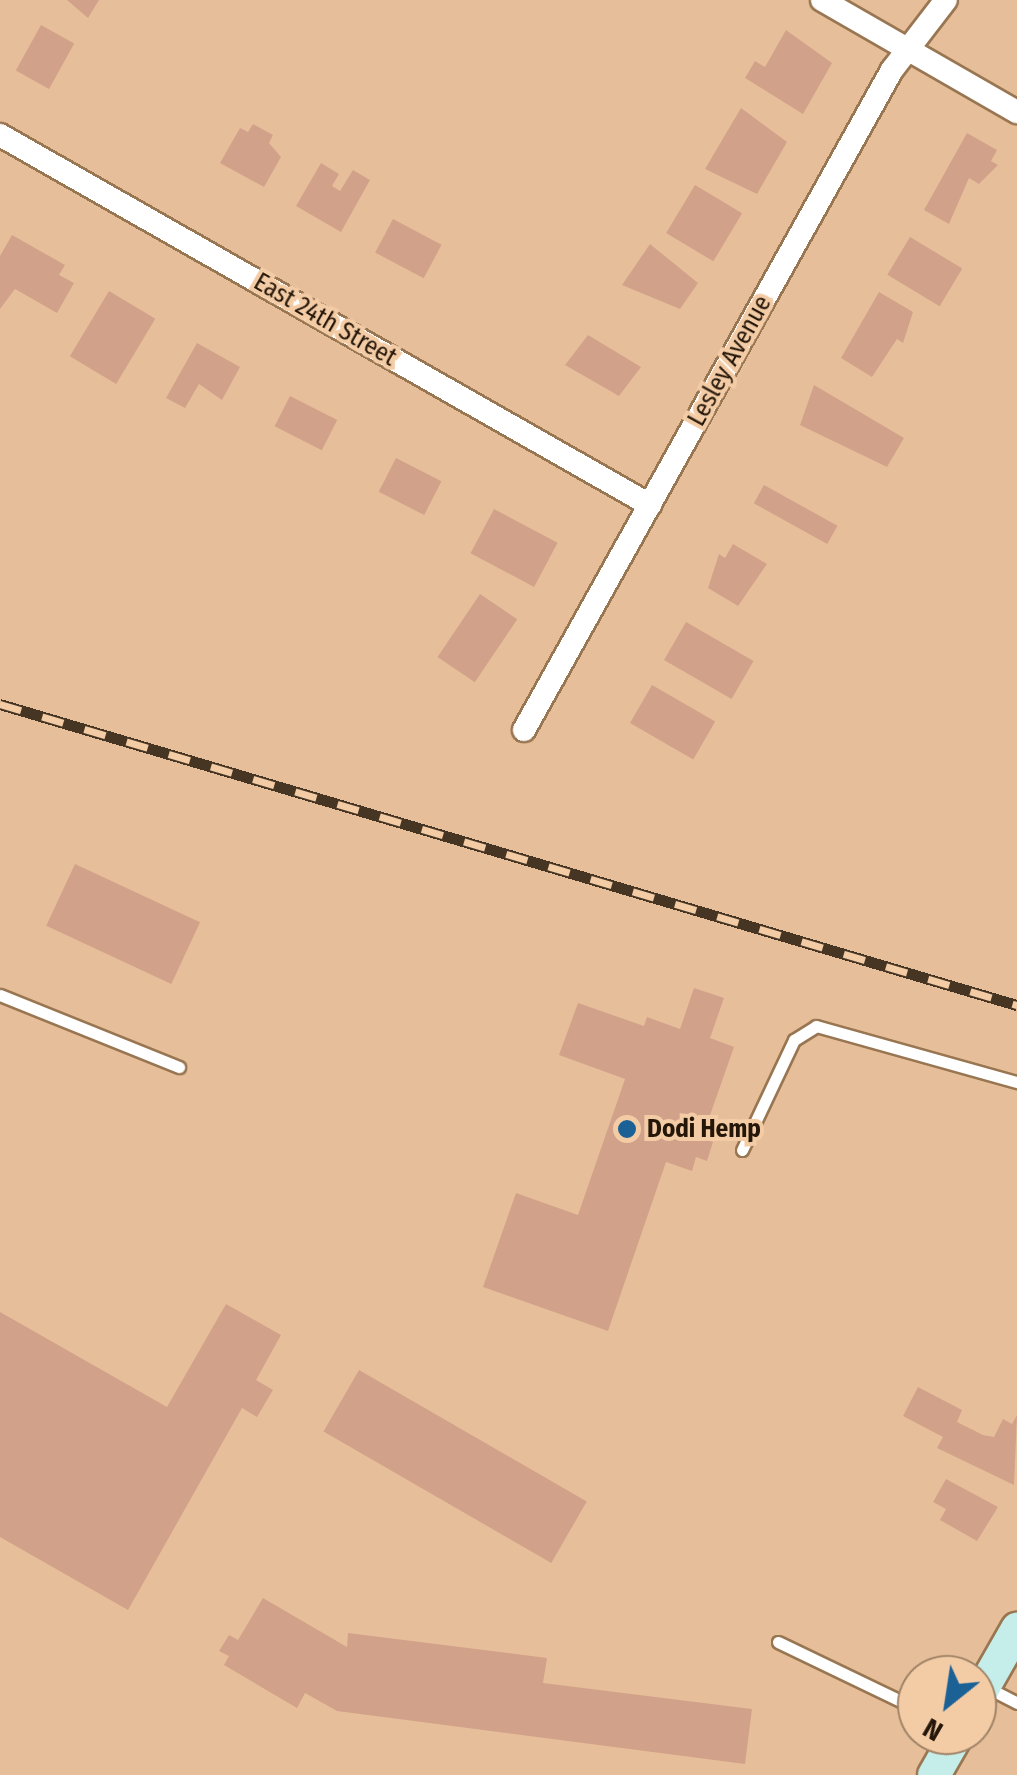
<!DOCTYPE html>
<html>
<head>
<meta charset="utf-8">
<style>
  body { margin:0 }
  #map { position:relative; width:1017px; height:1775px; overflow:hidden; background:#e6bf9a; font-family:"Fira Sans Condensed",sans-serif }
  div>[style] { position:absolute }
  [style*='--x'] { left:calc(var(--x)*1px); top:calc(var(--y)*1px); width:calc(var(--w)*1px); rotate:calc(var(--a)*1deg) }
  .building>* { inset:0; background:#d2a18a; transform-origin:0 0 }
  .roads { filter:drop-shadow(2px 0 #997652) drop-shadow(-2px 0 #997652) drop-shadow(0 2px #997652) drop-shadow(0 -2px #997652) }
  .lane>* { height:11px; margin:-5.5px; padding:0 5.5px; transform-origin:5.5px; border-radius:5.5px; background:#fff }
  .street>* { height:22px; margin:-11px; padding:0 11px; transform-origin:11px; border-radius:11px; background:#fff }
  .secondary>* { height:32px; margin:-16px; padding:0 16px; transform-origin:16px; border-radius:16px; background:#c5eeea }
  .rail>* { height:11px; margin-top:-5.5px; transform-origin:0; background:repeating-linear-gradient(90deg,#f3cca6 0 22px,#473523 0 44px); box-sizing:border-box; border-block:2px solid #473523 }
  .dots>* { width:28px; height:28px; translate:-50% -50%; box-sizing:border-box; border:5px solid #f3cca6; border-radius:50% }
  span { translate:-50% -50%; white-space:nowrap; text-align:center; line-height:1.15; -webkit-text-stroke:8px #f3cca6; paint-order:stroke }
  .street-label { font-size:25px; color:#241608 }
  .poi-label { font-size:25px; color:#241608; font-weight:700 }
  .left { translate:0 -50%; text-align:left }
  .north { position:absolute; left:897px; top:1655px; width:100px; height:100px; box-sizing:border-box; background:#f3cca6; border:2px solid #a08367; border-radius:50%; rotate:210deg; font-size:28px; font-weight:700; line-height:40px; text-align:center; color:#241608 }
  .north::after { content:''; display:block; margin:auto; width:35px; height:45px; background:#1c6196; clip-path:polygon(50% 0,100% 100%,50% 72%,0 100%) }
</style>
</head>
<body>
<div id="map">
  <div class="building">
    <i style="clip-path:polygon(67px 0,99px 0,88px 18px)"></i>
    <i style="left:41px;top:25px;width:38px;height:52px;rotate:29deg"></i>
    <i style="clip-path:polygon(786px 30px,832px 63px,803px 114px,745px 78px,755px 61px,765px 67px)"></i>
    <i style="clip-path:polygon(741px 108px,787px 142px,757px 194px,705px 169px)"></i>
    <i style="clip-path:polygon(253px 124px,273px 135px,269px 143px,281px 157px,264px 187px,220px 163px,240px 128px,248px 132px)"></i>
    <i style="clip-path:polygon(967px 133px,997px 150px,991px 161px,998px 165px,979px 184px,969px 178px,949px 224px,924px 210px)"></i>
    <i style="clip-path:polygon(321px 163px,339px 174px,332px 186px,340px 191px,353px 170px,370px 180px,341px 232px,296px 206px)"></i>
    <i style="left:695px;top:185px;width:55px;height:56px;rotate:31deg"></i>
    <i style="left:393px;top:219px;width:55px;height:38px;rotate:28deg"></i>
    <i style="clip-path:polygon(12px 235px,65px 265px,59px 275px,74px 283px,57px 313px,15px 289px,0 309px,0 256px)"></i>
    <i style="left:910px;top:237px;width:61px;height:44px;rotate:31deg"></i>
    <i style="clip-path:polygon(650px 244px,698px 283px,680px 309px,622px 285px)"></i>
    <i style="left:109px;top:291px;width:54px;height:76px;rotate:31deg"></i>
    <i style="clip-path:polygon(879px 292px,913px 312px,903px 343px,897px 339px,872px 377px,841px 358px)"></i>
    <i style="clip-path:polygon(588px 335px,641px 367px,619px 396px,565px 365px)"></i>
    <i style="clip-path:polygon(197px 343px,240px 367px,222px 400px,199px 384px,185px 408px,166px 398px)"></i>
    <i style="clip-path:polygon(814px 385px,904px 438px,887px 467px,800px 425px)"></i>
    <i style="left:290px;top:396px;width:53px;height:34px;rotate:27deg"></i>
    <i style="left:396px;top:458px;width:51px;height:38px;rotate:27deg"></i>
    <i style="left:764px;top:485px;width:84px;height:21px;rotate:29deg"></i>
    <i style="left:494px;top:509px;width:72px;height:50px;rotate:28deg"></i>
    <i style="clip-path:polygon(733px 544px,767px 564px,738px 606px,708px 588px,719px 554px,725px 558px)"></i>
    <i style="left:480px;top:594px;width:45px;height:76px;rotate:34deg"></i>
    <i style="left:686px;top:622px;width:78px;height:44px;rotate:30deg"></i>
    <i style="left:652px;top:685px;width:73px;height:44px;rotate:30deg"></i>
    <i style="left:75px;top:864px;width:138px;height:68px;rotate:25deg"></i>
    <i style="clip-path:polygon(694px 988px,724px 998px,710px 1038px,734px 1047px,702px 1138px,713px 1142px,707px 1161px,696px 1157px,692px 1171px,666px 1162px,608px 1331px,483px 1287px,516px 1193px,578px 1215px,625px 1079px,559px 1055px,578px 1003px,644px 1026px,647px 1017px,680px 1029px)"></i>
    <i style="clip-path:polygon(226px 1304px,281px 1335px,256px 1380px,273px 1390px,257px 1417px,242px 1408px,128px 1610px,0 1537px,0 1312px,167px 1407px)"></i>
    <i style="left:359px;top:1370px;width:263px;height:71px;rotate:30deg"></i>
    <i style="clip-path:polygon(918px 1387px,962px 1410px,957px 1422px,983px 1435px,994px 1437px,1003px 1419px,1012px 1424px,1017px 1415px,1014px 1485px,937px 1448px,943px 1437px,903px 1416px)"></i>
    <i style="clip-path:polygon(946px 1479px,998px 1507px,977px 1541px,940px 1520px,946px 1509px,933px 1502px)"></i>
    <i style="clip-path:polygon(263px 1598px,347px 1647px,348px 1633px,547px 1658px,543px 1683px,752px 1709px,745px 1764px,337px 1711px,305px 1693px,297px 1708px,224px 1665px,229px 1656px,219px 1651px,229px 1635px,238px 1640px)"></i>
  </div>
  <div class="roads">
    <div class="lane">
      <i style="--x:0;--y:995;--w:193;--a:21.9"></i>
      <i style="--x:742;--y:1150;--w:122;--a:-64.7"></i>
      <i style="--x:794;--y:1040;--w:26;--a:-32"></i>
      <i style="--x:816;--y:1026;--w:209;--a:15.6"></i>
      <i style="--x:778;--y:1642;--w:154;--a:25.7"></i>
      <i style="--x:988;--y:1688;--w:33;--a:27"></i>
    </div>
    <div class="street">
      <i style="--x:822;--y:0;--w:225;--a:29.9"></i>
      <i style="--x:0;--y:135;--w:748;--a:29.65"></i>
      <i style="--x:524;--y:730;--w:756;--a:-60.86"></i>
      <i style="--x:892;--y:70;--w:88;--a:-52.4"></i>
    </div>
    <div class="secondary">
      <i style="--x:977;--y:1699;--w:81;--a:-60.3"></i>
      <i style="--x:934;--y:1775;--w:46;--a:-60.1"></i>
    </div>
  </div>
  <div class="rail">
    <i style="--x:0;--y:704;--w:1061;--a:16.49"></i>
  </div>
  <div class="dots">
    <i style="left:627px;top:1129px;background:#1c6196"></i>
  </div>
  <div class="street-label">
    <span style="left:325px;top:320px;rotate:30deg">East 24th Street</span>
    <span style="left:730px;top:361px;rotate:-61deg">Lesley Avenue</span>
  </div>
  <div class="poi-label">
    <span class="left" style="left:647px;top:1129px">Dodi Hemp</span>
  </div>
  <div class="north">N</div>
</div>
</body>
</html>
